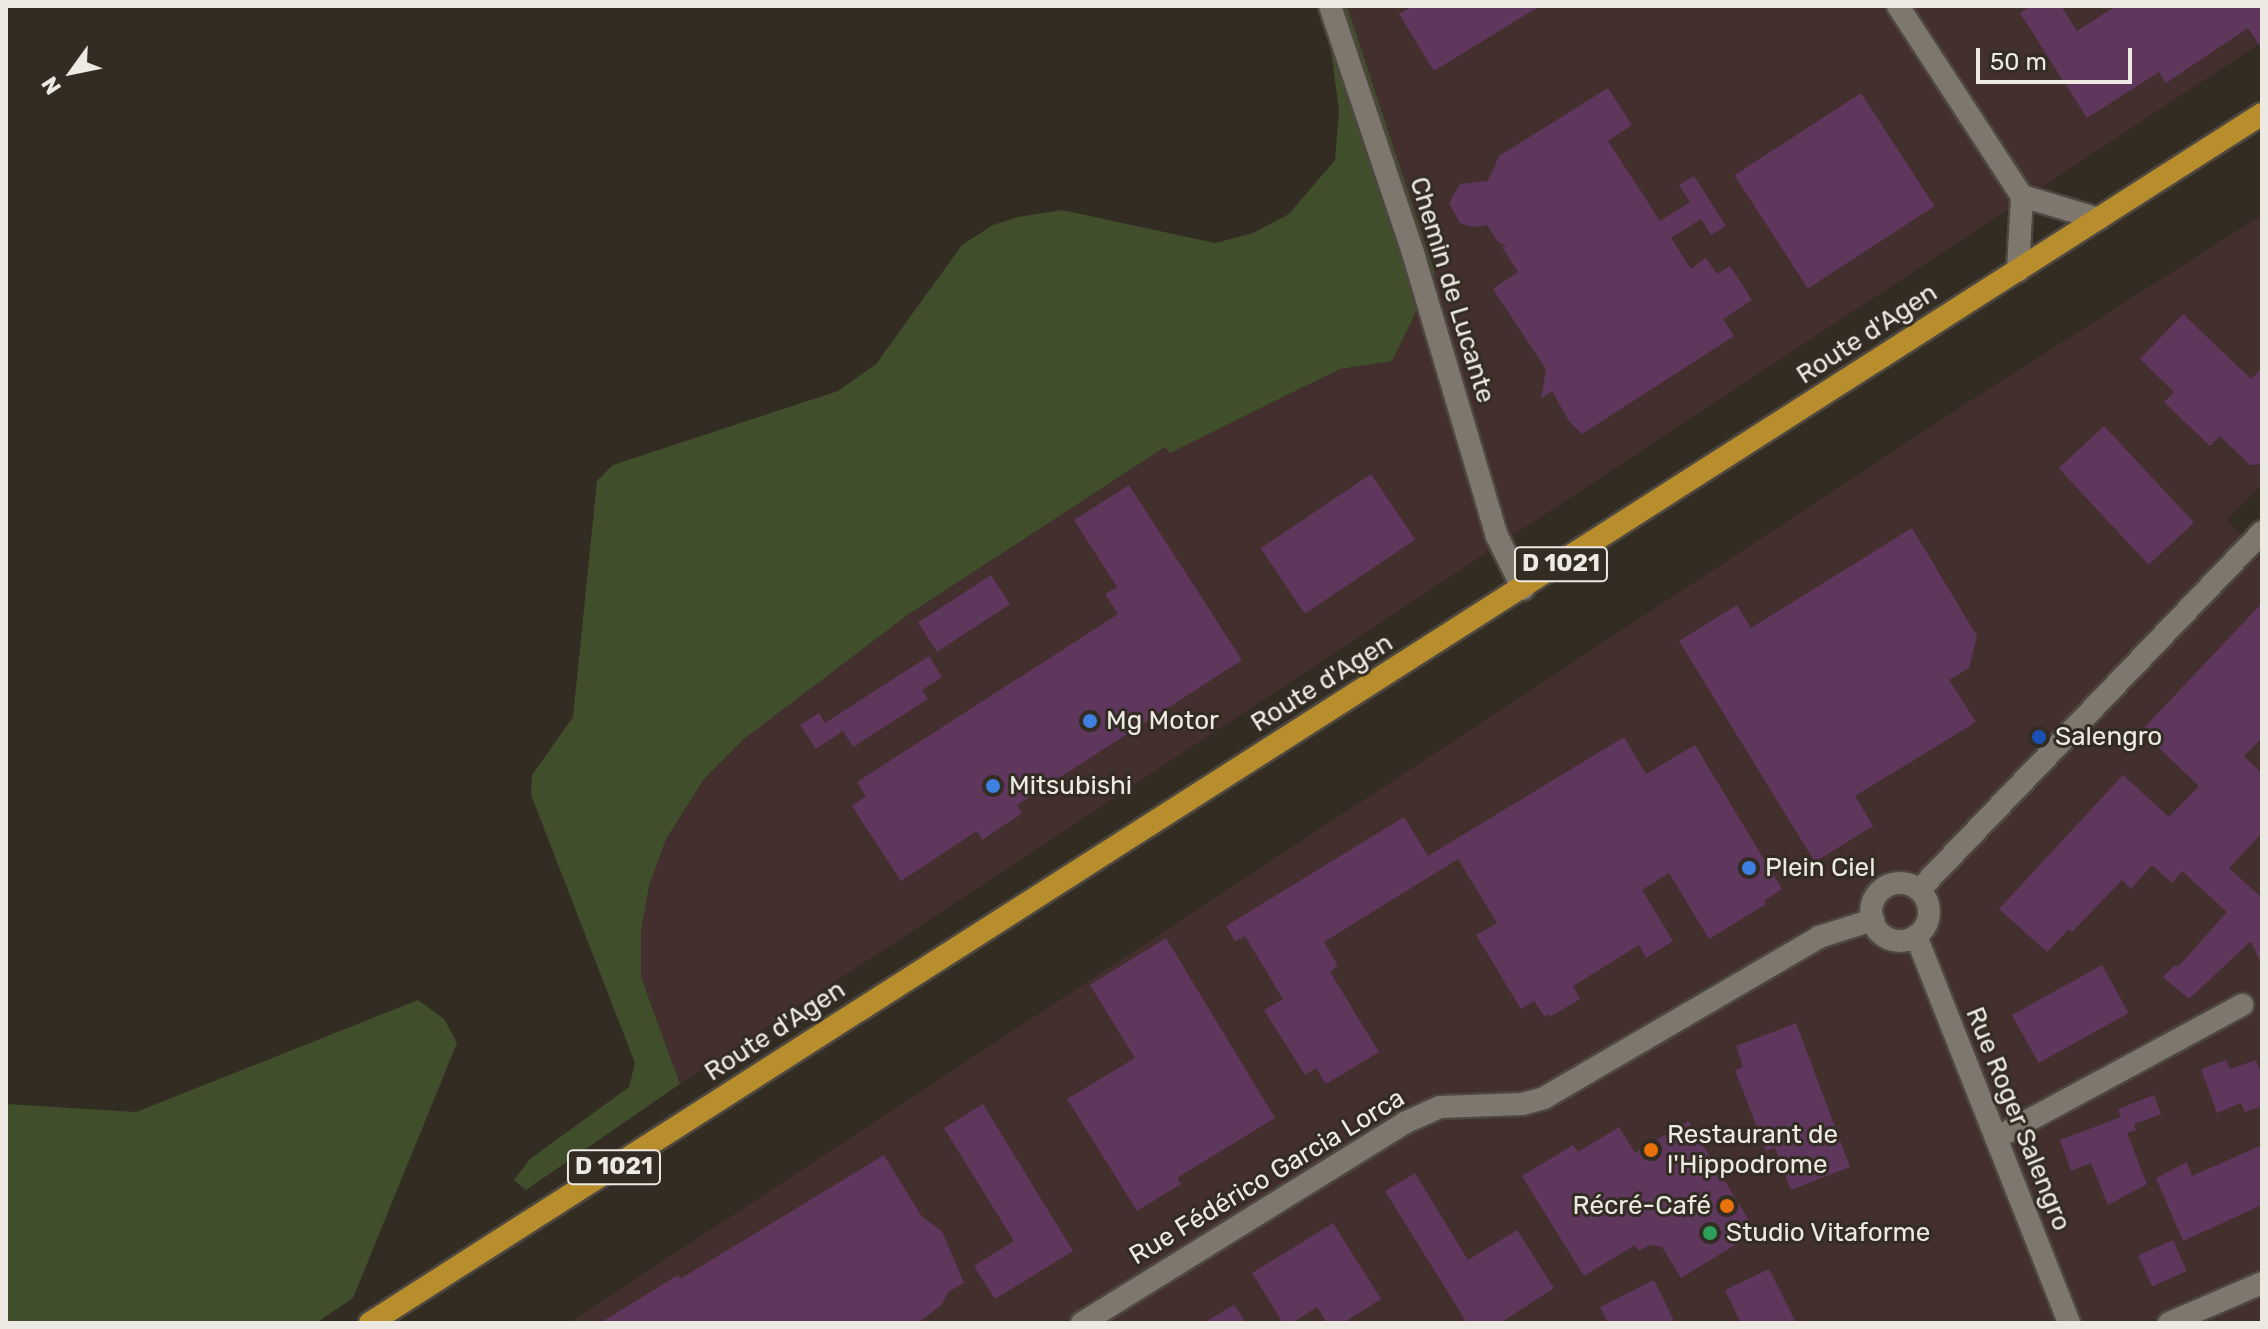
<!DOCTYPE html>
<html>
<head>
<meta charset="utf-8">
<style>
  body { margin:0 }
  #map { position:relative; width:2268px; height:1329px; overflow:hidden; background:#322c23; font-family:Rubik,sans-serif }
  div>[style] { position:absolute }
  [style*='--x'] { left:calc(var(--x)*1px); top:calc(var(--y)*1px); width:calc(var(--w)*1px); rotate:calc(var(--a)*1deg) }
  .industrial>* { inset:0; background:#432f2d }
  .green>* { inset:0; background:#404e2c }
  .building>* { inset:0; background:#5f375c; transform-origin:0 0 }
  .roads { filter:drop-shadow(2px 0 #4d4740) drop-shadow(-2px 0 #4d4740) drop-shadow(0 2px #4d4740) drop-shadow(0 -2px #4d4740) }
  .minor>* { height:22px; margin:-11px; padding:0 11px; transform-origin:11px; border-radius:11px; background:#7e776d }
  .minor>.ring { margin:-11px; padding:0; box-sizing:content-box; background:none; border:22px solid #7e776d; border-radius:50% }
  .primary>* { height:22px; margin:-11px; padding:0 11px; transform-origin:11px; border-radius:11px; background:#b88e2c }
  .dots>* { width:22px; height:22px; translate:-50% -50%; box-sizing:border-box; border:4px solid #322c23; border-radius:50% }
  span { translate:-50% -50%; white-space:nowrap; text-align:center; line-height:1.15; -webkit-text-stroke:6px #322c23; paint-order:stroke }
  .shield-label span { padding:2px 6px; background:#322c23; border:2px solid; border-radius:6px; -webkit-text-stroke-width:0 }
  .shield-label { font-size:24px; color:#ede9e3; font-weight:700 }
  .street-label { font-size:26px; color:#ede9e3 }
  .poi-label { font-size:26px; color:#ede9e3 }
  .left { translate:0 -50%; text-align:left }
  .right { translate:-100% -50%; text-align:right }
  .frame { position:absolute; inset:0; border:8px solid #ede9e3; pointer-events:none }
  .north { position:absolute; left:32px; top:32px; width:80px; height:80px; -webkit-text-stroke:6px #322c23; paint-order:stroke; rotate:237deg; font-size:22px; font-weight:700; line-height:32px; text-align:center; color:#ede9e3 }
  .north::after { content:''; display:block; margin:auto; width:28px; height:36px; background:#ede9e3; clip-path:polygon(50% 0,100% 100%,50% 72%,0 100%) }
  .scale { position:absolute; left:1976px; top:48px; width:156px; height:36px; box-sizing:border-box; border:4px solid #ede9e3; border-top:0; padding-left:10px; font-size:24px; line-height:28px; white-space:nowrap; color:#ede9e3; -webkit-text-stroke:6px #322c23; paint-order:stroke }
</style>
</head>
<body>
<div id="map">
  <div class="industrial">
    <i style="clip-path:polygon(1347px 6px,2262px 6px,2262px 42px,680px 1084px,641px 977px,641px 931px,649px 886px,666px 839px,704px 779px,744px 739px,909px 614px,1165px 447px,1170px 452px,1340px 369px,1392px 361px,1435px 273px)"></i>
    <i style="clip-path:polygon(2262px 215px,2262px 485px,2227px 520px,2262px 555px,2262px 1323px,569px 1323px,1970px 401px)"></i>
  </div>
  <div class="green">
    <i style="clip-path:polygon(1334px 6px,1347px 6px,1435px 273px,1392px 361px,1340px 369px,1170px 453px,1165px 447px,909px 614px,744px 739px,704px 779px,666px 839px,649px 886px,641px 931px,641px 977px,680px 1084px,526px 1190px,514px 1180px,530px 1159px,629px 1087px,635px 1063px,531px 795px,532px 775px,573px 717px,597px 481px,613px 465px,838px 391px,876px 364px,962px 245px,993px 225px,1018px 217px,1062px 210px,1215px 243px,1253px 233px,1289px 214px,1335px 160px,1339px 111px,1328px 27px)"></i>
    <i style="clip-path:polygon(418px 1000px,444px 1019px,457px 1043px,353px 1298px,316px 1323px,6px 1323px,6px 1104px,136px 1112px)"></i>
  </div>
  <div class="building">
    <i style="clip-path:polygon(1413px 6px,1540px 6px,1434px 71px,1399px 14px)"></i>
    <i style="clip-path:polygon(2031px 6px,2061px 6px,2077px 31px,2116px 6px,2262px 6px,2262px 49px,2248px 28px,2166px 83px,2159px 72px,2087px 118px,2020px 13px)"></i>
    <i style="clip-path:polygon(1608px 88px,1632px 125px,1608px 141px,1660px 221px,1690px 202px,1679px 185px,1694px 176px,1726px 226px,1711px 235px,1701px 219px,1671px 238px,1691px 269px,1706px 258px,1717px 274px,1730px 266px,1752px 300px,1723px 319px,1734px 336px,1582px 434px,1569px 421px,1552px 391px,1541px 399px,1546px 369px,1493px 289px,1518px 272px,1502px 247px,1507px 246px,1498px 242px,1487px 225px,1473px 227px,1460px 223px,1449px 203px,1460px 184px,1488px 181px,1499px 156px)"></i>
    <i style="left:1861px;top:93px;width:135px;height:151px;rotate:57deg"></i>
    <i style="clip-path:polygon(2183px 314px,2251px 379px,2262px 368px,2262px 464px,2250px 465px,2220px 436px,2210px 446px,2164px 402px,2174px 392px,2140px 359px)"></i>
    <i style="left:2104px;top:426px;width:132px;height:62px;rotate:47deg"></i>
    <i style="left:1371px;top:474px;width:79px;height:133px;rotate:56deg"></i>
    <i style="clip-path:polygon(1129px 485px,1242px 660px,1017px 805px,1022px 813px,982px 840px,977px 831px,901px 881px,852px 806px,866px 796px,857px 782px,1118px 614px,1105px 594px,1117px 587px,1074px 520px)"></i>
    <i style="clip-path:polygon(1912px 528px,1977px 636px,1969px 668px,1949px 680px,1976px 722px,1855px 796px,1873px 826px,1815px 862px,1679px 641px,1737px 605px,1751px 628px)"></i>
    <i style="left:991px;top:575px;width:35px;height:87px;rotate:57deg"></i>
    <i style="clip-path:polygon(2262px 603px,2262px 738px,2244px 756px,2262px 773px,2262px 833px,2229px 868px,2262px 898px,2262px 966px,2251px 941px,2189px 999px,2163px 977px,2175px 965px,2178px 967px,2227px 912px,2182px 871px,2172px 883px,2152px 865px,2131px 889px,2122px 880px,2072px 932px,2069px 929px,2047px 952px,1999px 909px,2123px 775px,2169px 817px,2199px 786px,2141px 731px)"></i>
    <i style="clip-path:polygon(929px 656px,942px 677px,922px 690px,928px 699px,853px 747px,843px 731px,816px 749px,800px 725px,819px 713px,825px 723px)"></i>
    <i style="clip-path:polygon(1624px 737px,1646px 774px,1695px 745px,1782px 889px,1764px 901px,1766px 904px,1709px 939px,1669px 873px,1642px 890px,1673px 941px,1646px 958px,1639px 945px,1573px 986px,1580px 999px,1550px 1017px,1548px 1014px,1544px 1016px,1534px 1001px,1521px 1009px,1476px 935px,1497px 923px,1458px 859px,1324px 942px,1338px 966px,1330px 972px,1379px 1052px,1326px 1084px,1316px 1068px,1305px 1075px,1264px 1010px,1283px 999px,1245px 936px,1235px 941px,1226px 926px,1404px 817px,1428px 856px)"></i>
    <i style="clip-path:polygon(1166px 938px,1275px 1118px,1177px 1178px,1181px 1184px,1137px 1211px,1067px 1099px,1135px 1058px,1090px 985px)"></i>
    <i style="left:2102px;top:965px;width:55px;height:103px;rotate:61deg"></i>
    <i style="clip-path:polygon(1796px 1023px,1850px 1167px,1791px 1190px,1775px 1148px,1766px 1151px,1735px 1070px,1743px 1067px,1736px 1046px)"></i>
    <i style="clip-path:polygon(2226px 1060px,2230px 1069px,2256px 1060px,2262px 1077px,2262px 1106px,2245px 1112px,2241px 1103px,2217px 1113px,2201px 1069px)"></i>
    <i style="clip-path:polygon(2154px 1095px,2161px 1114px,2134px 1124px,2136px 1130px,2127px 1133px,2147px 1184px,2108px 1205px,2091px 1163px,2071px 1171px,2060px 1140px,2121px 1117px,2118px 1109px)"></i>
    <i style="clip-path:polygon(983px 1104px,1073px 1251px,995px 1299px,974px 1266px,1014px 1241px,944px 1128px)"></i>
    <i style="clip-path:polygon(1688px 1121px,1756px 1232px,1681px 1278px,1662px 1247px,1649px 1245px,1639px 1251px,1635px 1245px,1584px 1276px,1522px 1176px,1573px 1145px,1578px 1152px,1619px 1127px,1635px 1153px)"></i>
    <i style="clip-path:polygon(2262px 1145px,2262px 1205px,2183px 1241px,2156px 1178px,2187px 1162px,2192px 1176px)"></i>
    <i style="clip-path:polygon(884px 1155px,922px 1217px,942px 1231px,964px 1283px,948px 1292px,942px 1304px,921px 1321px,600px 1323px,678px 1275px,680px 1279px)"></i>
    <i style="clip-path:polygon(1415px 1173px,1468px 1260px,1517px 1230px,1554px 1288px,1500px 1323px,1467px 1323px,1385px 1191px)"></i>
    <i style="clip-path:polygon(1333px 1223px,1381px 1299px,1343px 1323px,1327px 1323px,1317px 1307px,1292px 1323px,1283px 1323px,1252px 1273px)"></i>
    <i style="left:2173px;top:1240px;width:34px;height:38px;rotate:66deg"></i>
    <i style="clip-path:polygon(1769px 1269px,1796px 1323px,1741px 1323px,1725px 1290px)"></i>
    <i style="clip-path:polygon(1654px 1280px,1675px 1323px,1608px 1323px,1600px 1307px)"></i>
    <i style="clip-path:polygon(1234px 1305px,1246px 1323px,1203px 1323px)"></i>
  </div>
  <div class="roads">
    <div class="minor">
      <i style="--x:1330;--y:6;--w:261;--a:71.4"></i>
      <i style="--x:1413;--y:253;--w:295;--a:73.5"></i>
      <i style="--x:1497;--y:536;--w:59;--a:63.9"></i>
      <i style="--x:1898;--y:6;--w:227;--a:56.9"></i>
      <i style="--x:2022;--y:196;--w:75;--a:93.1"></i>
      <i style="--x:2022;--y:196;--w:80;--a:16.6"></i>
      <i class="ring" style="left:1871px;top:883px;width:36px;height:36px"></i>
      <i style="--x:1919;--y:890;--w:496;--a:-46.2"></i>
      <i style="--x:1916;--y:936;--w:416;--a:68.4"></i>
      <i style="--x:1996;--y:1138;--w:280;--a:-28.4"></i>
      <i style="--x:1082;--y:1323;--w:379;--a:-31.8"></i>
      <i style="--x:1404;--y:1123;--w:39;--a:-24"></i>
      <i style="--x:1440;--y:1107;--w:82;--a:-2.1"></i>
      <i style="--x:1522;--y:1104;--w:23;--a:-15"></i>
      <i style="--x:1544;--y:1098;--w:319;--a:-30.3"></i>
      <i style="--x:1819;--y:937;--w:57;--a:-17.5"></i>
      <i style="--x:2169;--y:1323;--w:101;--a:-23.3"></i>
    </div>
    <div class="primary">
      <i style="--x:370;--y:1323;--w:2245;--a:-32.58"></i>
    </div>
  </div>
  <div class="dots">
    <i style="left:1090px;top:721px;background:#3f7fe0"></i>
    <i style="left:2039px;top:737px;background:#1a4fb4"></i>
    <i style="left:993px;top:786px;background:#3f7fe0"></i>
    <i style="left:1749px;top:868px;background:#3f7fe0"></i>
    <i style="left:1651px;top:1150px;background:#e8710a"></i>
    <i style="left:1727px;top:1206px;background:#e8710a"></i>
    <i style="left:1710px;top:1233px;background:#2e9e5b"></i>
  </div>
  <div class="shield-label">
    <span style="left:1561px;top:564px">D 1021</span>
    <span style="left:614px;top:1167px">D 1021</span>
  </div>
  <div class="street-label">
    <span style="left:1452px;top:290px;rotate:73deg">Chemin de Lucante</span>
    <span style="left:1867px;top:334px;rotate:-33deg">Route d'Agen</span>
    <span style="left:1322px;top:683px;rotate:-32deg">Route d'Agen</span>
    <span style="left:775px;top:1031px;rotate:-33deg">Route d'Agen</span>
    <span style="left:2018px;top:1119px;rotate:68deg">Rue Roger Salengro</span>
    <span style="left:1267px;top:1177px;rotate:-31deg">Rue Fédérico Garcia Lorca</span>
  </div>
  <div class="poi-label">
    <span class="left" style="left:1106px;top:721px">Mg Motor</span>
    <span class="left" style="left:2055px;top:737px">Salengro</span>
    <span class="left" style="left:1009px;top:786px">Mitsubishi</span>
    <span class="left" style="left:1765px;top:868px">Plein Ciel</span>
    <span class="left" style="left:1667px;top:1150px">Restaurant de<br>l'Hippodrome</span>
    <span class="right" style="left:1711px;top:1206px">Récré-Café</span>
    <span class="left" style="left:1726px;top:1233px">Studio Vitaforme</span>
  </div>
  <div class="frame"></div>
  <div class="north">N</div>
  <div class="scale">50 m</div>
</div>
</body>
</html>
